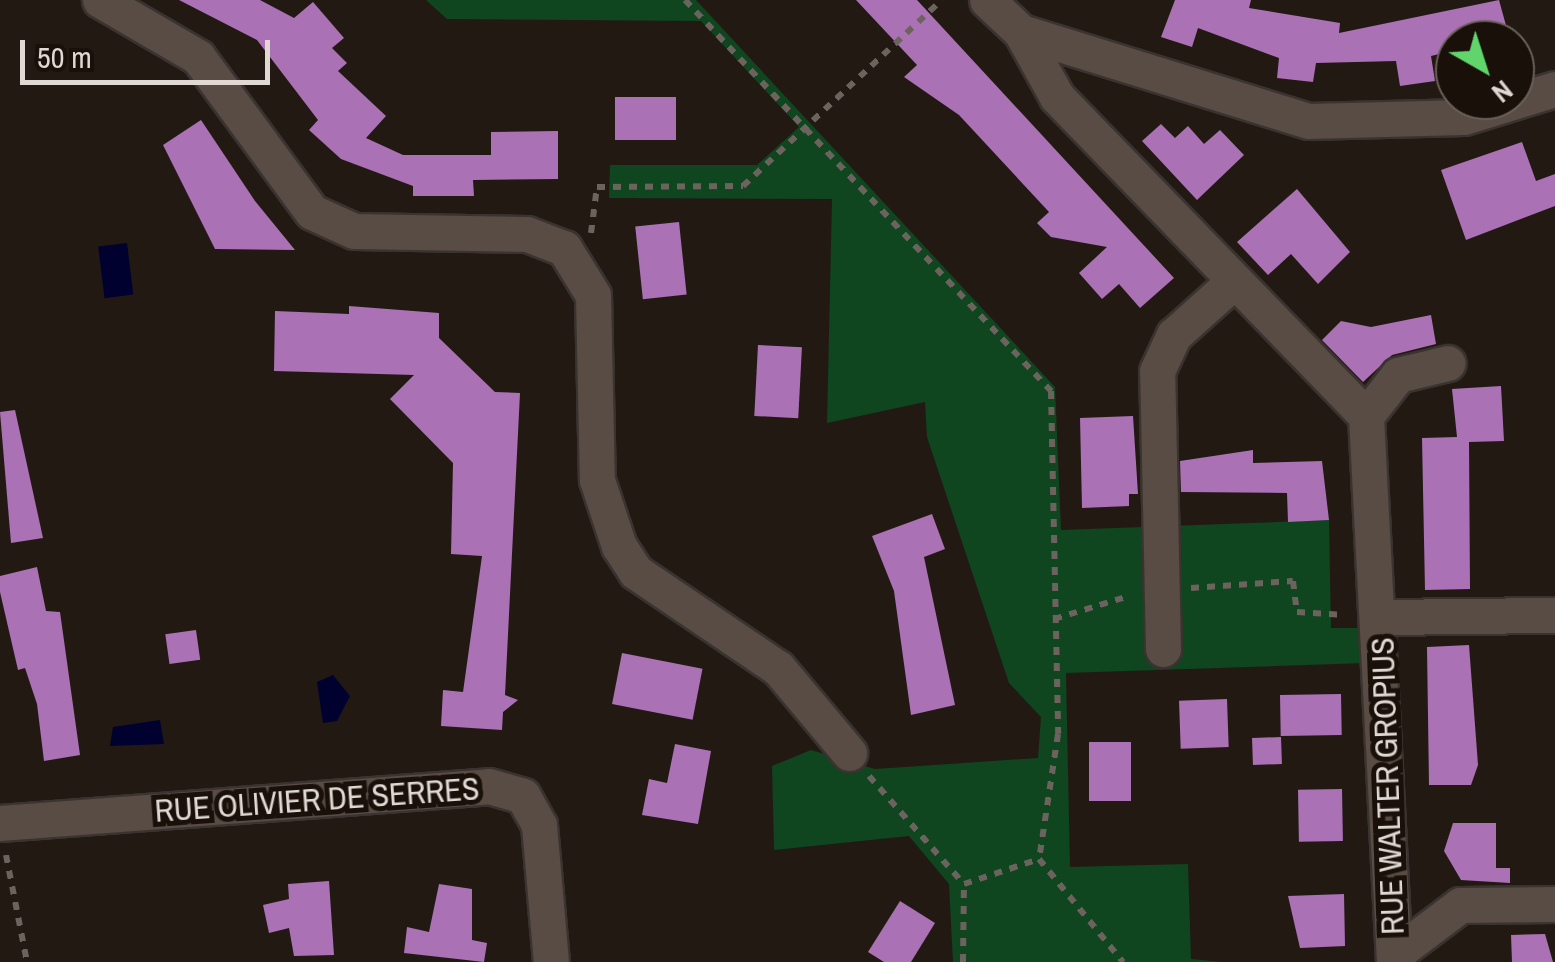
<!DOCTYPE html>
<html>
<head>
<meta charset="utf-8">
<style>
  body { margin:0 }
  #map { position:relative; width:1555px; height:962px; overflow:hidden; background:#231913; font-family:"Archivo Narrow",sans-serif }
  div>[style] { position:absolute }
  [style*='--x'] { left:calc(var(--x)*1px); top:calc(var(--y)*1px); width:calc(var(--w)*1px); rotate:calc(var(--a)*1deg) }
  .green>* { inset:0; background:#0f451f }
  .water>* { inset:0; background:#00012f; transform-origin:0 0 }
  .building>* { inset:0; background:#ab71b5; transform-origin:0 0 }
  .path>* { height:6px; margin-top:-3px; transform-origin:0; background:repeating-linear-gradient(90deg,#6c635e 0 8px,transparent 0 16px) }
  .roads { filter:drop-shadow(2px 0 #3a3330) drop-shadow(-2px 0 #3a3330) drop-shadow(0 2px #3a3330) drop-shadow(0 -2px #3a3330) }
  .minor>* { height:35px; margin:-17.5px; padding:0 17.5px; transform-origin:17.5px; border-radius:17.5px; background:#584c44 }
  span { translate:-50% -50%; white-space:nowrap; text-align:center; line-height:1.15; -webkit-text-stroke:10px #1a100a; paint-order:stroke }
  .street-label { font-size:32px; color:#dfd8d3 }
  .north { position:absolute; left:1435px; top:20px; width:100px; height:100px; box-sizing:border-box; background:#1a100a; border:2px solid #69605a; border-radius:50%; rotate:141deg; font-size:28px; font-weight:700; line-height:40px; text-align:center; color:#dfd8d3 }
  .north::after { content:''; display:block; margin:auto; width:35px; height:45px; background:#60d56b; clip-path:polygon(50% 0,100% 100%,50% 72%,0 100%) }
  .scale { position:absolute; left:20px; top:40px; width:250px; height:45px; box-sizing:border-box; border:5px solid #dfd8d3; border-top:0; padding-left:12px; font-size:30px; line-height:35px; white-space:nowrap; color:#dfd8d3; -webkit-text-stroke:8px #1a100a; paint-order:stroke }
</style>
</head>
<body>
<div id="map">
  <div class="green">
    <i style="clip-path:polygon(426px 0,696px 0,1055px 387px,1061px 530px,1329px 520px,1331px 628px,1367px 628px,1366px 663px,1066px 673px,1070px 867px,1188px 864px,1191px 959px,1223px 962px,953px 962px,949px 884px,909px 836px,774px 850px,772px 766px,811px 750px,875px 769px,1038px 758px,1041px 717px,1009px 683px,927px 437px,925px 402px,827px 423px,832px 199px,609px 198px,610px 165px,757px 165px,799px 127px,701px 21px,447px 19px)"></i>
  </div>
  <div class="water">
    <i style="left:127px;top:243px;width:52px;height:29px;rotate:83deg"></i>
    <i style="clip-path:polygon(333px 675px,350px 696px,337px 721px,323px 723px,317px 682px)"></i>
    <i style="clip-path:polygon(160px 720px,164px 744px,110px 746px,113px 727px)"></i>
  </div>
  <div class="building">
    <i style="clip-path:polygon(179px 0,260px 0,294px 18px,313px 2px,344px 38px,332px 48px,347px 63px,338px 71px,386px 116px,366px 138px,403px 155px,491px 155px,491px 132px,558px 131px,558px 179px,473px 180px,474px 196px,413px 196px,413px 186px,341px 159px,309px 130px,318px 120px,257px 40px)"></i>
    <i style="clip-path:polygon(856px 0,917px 0,1174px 278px,1140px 308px,1119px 284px,1102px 299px,1079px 273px,1107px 247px,1051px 237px,1037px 223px,1049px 212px,959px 115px,904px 77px,917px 65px)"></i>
    <i style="clip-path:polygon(1175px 0,1251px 0,1249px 8px,1340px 23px,1339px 33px,1499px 0,1510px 40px,1451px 40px,1452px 51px,1431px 56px,1435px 81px,1400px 86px,1396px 61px,1316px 63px,1313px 82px,1277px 78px,1279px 58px,1198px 28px,1192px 47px,1161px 37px)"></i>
    <i style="left:615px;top:97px;width:61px;height:43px"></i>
    <i style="clip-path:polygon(201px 120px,255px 201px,295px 250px,215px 249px,163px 145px)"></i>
    <i style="clip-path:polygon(1161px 124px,1175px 138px,1188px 126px,1204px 144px,1220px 130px,1244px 155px,1197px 200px,1142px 141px)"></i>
    <i style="clip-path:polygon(1522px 142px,1536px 181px,1555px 174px,1555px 206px,1466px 240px,1441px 170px)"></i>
    <i style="clip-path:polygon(1297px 189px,1350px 252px,1318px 284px,1291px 254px,1268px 275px,1237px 242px)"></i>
    <i style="left:679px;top:222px;width:73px;height:44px;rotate:84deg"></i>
    <i style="clip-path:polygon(349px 306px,439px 313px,439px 338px,495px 392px,520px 393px,505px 695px,518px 700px,503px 712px,502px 730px,441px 726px,443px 690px,463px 692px,482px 556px,451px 554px,453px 463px,390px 399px,414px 375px,274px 371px,275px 311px,349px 314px)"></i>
    <i style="clip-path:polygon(1431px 315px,1436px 344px,1392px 355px,1363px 382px,1322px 340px,1341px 321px,1371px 327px)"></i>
    <i style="left:758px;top:345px;width:44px;height:71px;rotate:3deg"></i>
    <i style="clip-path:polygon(1501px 386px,1504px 441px,1469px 442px,1470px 589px,1425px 590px,1422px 438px,1457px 437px,1452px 389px)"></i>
    <i style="clip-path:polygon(15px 410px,43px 538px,11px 543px,0 412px)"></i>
    <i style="clip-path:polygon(1133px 416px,1138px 494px,1129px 494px,1129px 506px,1082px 508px,1080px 418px)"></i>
    <i style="clip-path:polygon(1253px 450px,1253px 463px,1322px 461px,1329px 520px,1288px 522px,1287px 493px,1181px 492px,1180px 461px)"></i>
    <i style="clip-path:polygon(932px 514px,945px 549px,924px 557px,955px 705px,911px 715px,894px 591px,872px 536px)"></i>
    <i style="clip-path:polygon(37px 567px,46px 611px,60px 612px,80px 755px,44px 761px,37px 704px,25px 668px,18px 670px,0 592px,0 576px)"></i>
    <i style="left:196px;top:630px;width:30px;height:31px;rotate:82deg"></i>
    <i style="clip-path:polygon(1469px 645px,1478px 765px,1471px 785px,1429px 785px,1427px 647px)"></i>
    <i style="left:622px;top:653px;width:82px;height:52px;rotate:11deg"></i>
    <i style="left:1341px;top:694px;width:41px;height:61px;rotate:89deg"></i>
    <i style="left:1227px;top:699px;width:48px;height:48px;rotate:88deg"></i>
    <i style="left:1281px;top:737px;width:27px;height:29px;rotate:88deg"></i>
    <i style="left:1131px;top:742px;width:59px;height:42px;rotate:90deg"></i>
    <i style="clip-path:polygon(675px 744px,711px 751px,698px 824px,642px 815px,649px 779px,667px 783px)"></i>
    <i style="left:1342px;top:789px;width:52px;height:44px;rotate:89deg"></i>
    <i style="clip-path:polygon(1453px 823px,1496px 823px,1496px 868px,1510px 868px,1510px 883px,1461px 880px,1444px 851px)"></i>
    <i style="clip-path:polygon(329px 881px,334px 955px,294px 956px,289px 928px,269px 933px,263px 905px,289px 899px,288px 884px)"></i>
    <i style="clip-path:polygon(439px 884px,472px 889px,472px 940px,487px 943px,484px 962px,404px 953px,407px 927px,429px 932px)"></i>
    <i style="clip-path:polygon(1344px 894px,1345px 946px,1300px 948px,1288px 896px)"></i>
    <i style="clip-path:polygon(900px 901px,935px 923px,911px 962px,884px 962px,868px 952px)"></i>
    <i style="clip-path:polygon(1545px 934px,1553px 962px,1512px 962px,1511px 935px)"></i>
  </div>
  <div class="path">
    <i style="--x:685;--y:0;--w:536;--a:46.89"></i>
    <i style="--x:1051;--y:391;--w:343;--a:88.8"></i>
    <i style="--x:1058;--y:734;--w:126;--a:98.6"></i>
    <i style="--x:1039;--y:859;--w:133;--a:50.8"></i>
    <i style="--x:591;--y:233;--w:46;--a:-82.6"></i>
    <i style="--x:597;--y:187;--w:146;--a:-0.4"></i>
    <i style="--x:743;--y:186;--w:272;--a:-43.1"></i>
    <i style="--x:1191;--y:588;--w:102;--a:-3.9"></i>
    <i style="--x:1293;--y:581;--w:31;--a:83"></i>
    <i style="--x:1297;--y:612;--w:48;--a:3.6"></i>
    <i style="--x:1054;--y:619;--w:78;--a:-17"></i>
    <i style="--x:869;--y:776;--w:144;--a:48.7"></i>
    <i style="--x:6;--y:855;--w:109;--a:78.9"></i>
    <i style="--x:964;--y:884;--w:79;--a:-18.4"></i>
    <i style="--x:963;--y:962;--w:78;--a:-89.3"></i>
  </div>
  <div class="roads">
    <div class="minor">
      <i style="--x:100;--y:0;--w:113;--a:30.2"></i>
      <i style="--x:198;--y:57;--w:192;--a:53.7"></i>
      <i style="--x:312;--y:212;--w:46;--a:24.3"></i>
      <i style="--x:354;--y:231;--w:173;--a:1"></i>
      <i style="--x:527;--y:234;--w:40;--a:21"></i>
      <i style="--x:564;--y:248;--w:55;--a:58.3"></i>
      <i style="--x:593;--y:295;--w:185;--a:88.8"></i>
      <i style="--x:597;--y:480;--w:70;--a:71.6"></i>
      <i style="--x:619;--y:546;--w:31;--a:57"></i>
      <i style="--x:636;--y:572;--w:171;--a:34.1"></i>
      <i style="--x:778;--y:668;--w:111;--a:50.1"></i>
      <i style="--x:987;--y:0;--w:47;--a:43.3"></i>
      <i style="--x:1021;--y:32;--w:300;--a:17.2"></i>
      <i style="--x:1308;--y:121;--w:156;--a:-1.5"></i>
      <i style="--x:1464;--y:117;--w:95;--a:-17.1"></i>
      <i style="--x:1021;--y:32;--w:74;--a:61"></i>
      <i style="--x:1057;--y:97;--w:444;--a:45.9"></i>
      <i style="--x:1366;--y:416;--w:547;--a:87.06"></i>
      <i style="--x:1366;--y:416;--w:52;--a:-52"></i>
      <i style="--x:1398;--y:375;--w:51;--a:-13.5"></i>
      <i style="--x:1383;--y:617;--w:172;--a:-0.7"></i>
      <i style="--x:1163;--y:649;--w:278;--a:-91.2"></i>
      <i style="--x:1157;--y:371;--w:40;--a:-65"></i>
      <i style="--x:1174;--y:335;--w:79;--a:-41.9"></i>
      <i style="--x:0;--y:823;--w:490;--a:-4.3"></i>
      <i style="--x:489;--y:786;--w:35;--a:16"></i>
      <i style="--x:523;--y:796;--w:33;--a:61"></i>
      <i style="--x:539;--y:825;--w:138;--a:85"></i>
      <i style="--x:1394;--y:955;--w:83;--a:-37.1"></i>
      <i style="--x:1460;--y:905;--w:95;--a:-0.6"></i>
    </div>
  </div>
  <div class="street-label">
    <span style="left:1388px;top:786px;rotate:-92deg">RUE WALTER GROPIUS</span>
    <span style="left:317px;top:800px;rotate:-4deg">RUE OLIVIER DE SERRES</span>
  </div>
  <div class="north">N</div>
  <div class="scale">50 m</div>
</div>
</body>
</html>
